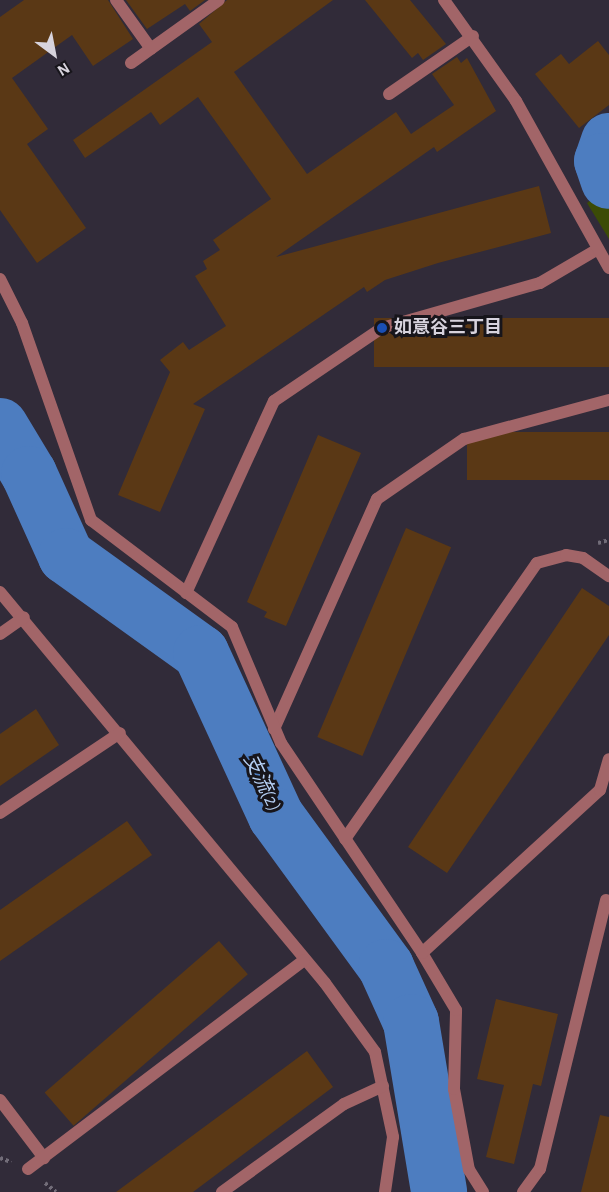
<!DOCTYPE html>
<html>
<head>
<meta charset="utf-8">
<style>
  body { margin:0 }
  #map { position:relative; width:609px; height:1192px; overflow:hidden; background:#312b39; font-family:"Alegreya Sans","Noto Sans JP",sans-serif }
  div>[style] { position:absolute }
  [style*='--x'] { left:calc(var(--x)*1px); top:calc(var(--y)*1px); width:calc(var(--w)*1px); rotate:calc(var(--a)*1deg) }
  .green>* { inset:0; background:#3b4b06 }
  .river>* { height:56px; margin:-28px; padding:0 28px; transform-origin:28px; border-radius:28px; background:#4d7dc0 }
  .building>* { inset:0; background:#5a3815; transform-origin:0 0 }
  .path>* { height:4px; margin-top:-2px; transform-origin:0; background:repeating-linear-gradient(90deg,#726d79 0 3px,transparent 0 6px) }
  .minor>* { height:12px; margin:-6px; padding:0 6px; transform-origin:6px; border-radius:6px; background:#a26568 }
  .tertiary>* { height:12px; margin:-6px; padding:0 6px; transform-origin:6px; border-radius:6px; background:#a26568 }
  .dots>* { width:16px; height:16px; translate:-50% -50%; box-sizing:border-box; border:3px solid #17151b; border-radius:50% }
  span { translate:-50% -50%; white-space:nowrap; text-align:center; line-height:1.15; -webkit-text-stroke:6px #17151b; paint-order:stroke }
  .poi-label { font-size:18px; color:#d7d3dd; font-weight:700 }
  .left { translate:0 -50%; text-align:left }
  .water-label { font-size:20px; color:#b4cef2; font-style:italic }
  .north { position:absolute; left:24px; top:24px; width:60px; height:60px; -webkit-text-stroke:4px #17151b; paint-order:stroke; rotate:148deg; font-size:16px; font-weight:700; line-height:24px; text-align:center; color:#d7d3dd }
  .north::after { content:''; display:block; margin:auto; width:21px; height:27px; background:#d7d3dd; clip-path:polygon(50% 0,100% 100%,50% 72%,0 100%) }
</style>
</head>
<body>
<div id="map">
  <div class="green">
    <i style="clip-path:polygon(609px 186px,609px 239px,587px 203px)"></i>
  </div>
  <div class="river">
    <i style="--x:609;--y:141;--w:21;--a:109"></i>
    <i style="--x:602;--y:161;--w:21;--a:71"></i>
    <i style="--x:0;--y:426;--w:56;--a:58.9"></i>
    <i style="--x:29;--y:474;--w:90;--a:65.7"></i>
    <i style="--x:66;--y:556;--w:166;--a:35.7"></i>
    <i style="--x:201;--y:653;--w:179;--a:65.3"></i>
    <i style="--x:276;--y:816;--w:187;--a:53.9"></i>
    <i style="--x:386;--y:967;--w:60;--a:65.6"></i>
    <i style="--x:411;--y:1022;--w:172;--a:80.6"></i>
  </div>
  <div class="building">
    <i style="clip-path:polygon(24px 0,108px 0,133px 39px,93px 66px,72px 35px,12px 78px,48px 129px,27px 144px,86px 228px,37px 263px,0 210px,0 17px)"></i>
    <i style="clip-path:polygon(126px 0,205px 0,190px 11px,185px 4px,147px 29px)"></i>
    <i style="clip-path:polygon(227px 0,333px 0,234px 72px,307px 174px,396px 112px,411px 134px,454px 105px,432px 74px,457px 57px,461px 63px,467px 58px,496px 111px,437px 152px,434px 147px,276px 257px,539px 186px,551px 233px,438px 263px,385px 280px,367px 292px,364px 287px,193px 404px,205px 409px,160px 512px,118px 495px,170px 372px,160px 360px,183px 342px,189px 350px,226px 326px,195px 276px,207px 269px,203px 261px,220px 250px,213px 240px,271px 199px,198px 97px,160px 125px,151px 112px,85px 158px,73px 140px,212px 42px,199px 24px)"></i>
    <i style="clip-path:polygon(365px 0,410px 0,446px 44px,423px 60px,418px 53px,412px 58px)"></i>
    <i style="clip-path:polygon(598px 41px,609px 55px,609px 105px,579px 128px,535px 74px,561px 54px,569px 64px)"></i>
    <i style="left:609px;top:318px;width:49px;height:235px;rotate:90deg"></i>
    <i style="left:609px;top:432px;width:48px;height:142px;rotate:90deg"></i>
    <i style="clip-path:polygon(318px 435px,361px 453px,286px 626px,264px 617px,267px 612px,247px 602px)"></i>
    <i style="left:406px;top:528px;width:49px;height:227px;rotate:23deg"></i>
    <i style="clip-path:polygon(582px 588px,609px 606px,609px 635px,447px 873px,408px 847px)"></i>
    <i style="clip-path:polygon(36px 709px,59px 745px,0 786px,0 734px)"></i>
    <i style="clip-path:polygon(127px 821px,152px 855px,0 961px,0 910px)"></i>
    <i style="left:219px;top:941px;width:44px;height:231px;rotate:49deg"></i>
    <i style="clip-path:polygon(496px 999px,558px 1014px,541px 1086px,533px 1084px,514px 1164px,486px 1157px,504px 1085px,477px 1079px)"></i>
    <i style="clip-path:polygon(307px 1051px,333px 1087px,193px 1192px,116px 1192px)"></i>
    <i style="clip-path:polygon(600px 1115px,609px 1117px,609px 1192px,581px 1192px)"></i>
  </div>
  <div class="path">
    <i style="--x:598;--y:543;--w:11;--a:-15"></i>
    <i style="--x:0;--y:1158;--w:12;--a:20"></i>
    <i style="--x:45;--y:1183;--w:14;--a:39"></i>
  </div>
  <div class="minor">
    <i style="--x:116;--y:0;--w:60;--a:54.5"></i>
    <i style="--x:131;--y:63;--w:108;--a:-35.6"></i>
    <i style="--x:389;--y:94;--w:102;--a:-34.6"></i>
    <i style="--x:0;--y:592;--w:508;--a:50.27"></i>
    <i style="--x:325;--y:983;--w:85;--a:54.1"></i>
    <i style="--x:375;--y:1052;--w:87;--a:78"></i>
    <i style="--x:393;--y:1137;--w:56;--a:98.3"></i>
    <i style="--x:186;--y:593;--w:211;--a:-65.4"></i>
    <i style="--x:274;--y:401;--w:130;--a:-34.1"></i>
    <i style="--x:382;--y:328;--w:164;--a:-15.9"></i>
    <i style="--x:540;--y:283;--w:67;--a:-30.4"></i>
    <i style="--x:0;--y:634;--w:29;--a:-35"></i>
    <i style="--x:274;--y:729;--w:252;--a:-65.9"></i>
    <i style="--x:377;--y:499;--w:106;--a:-34.6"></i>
    <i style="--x:464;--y:439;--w:150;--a:-15.1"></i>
    <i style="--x:0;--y:813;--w:144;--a:-33.7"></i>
    <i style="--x:345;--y:839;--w:336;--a:-55.2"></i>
    <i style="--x:537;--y:563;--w:30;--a:-15"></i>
    <i style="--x:566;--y:555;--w:17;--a:10"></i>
    <i style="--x:583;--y:558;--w:32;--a:35"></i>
    <i style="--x:0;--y:1100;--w:73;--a:52.8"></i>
    <i style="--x:28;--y:1169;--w:346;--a:-37.1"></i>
    <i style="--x:222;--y:1192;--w:150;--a:-35.8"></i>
    <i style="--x:344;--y:1104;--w:43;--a:-24.8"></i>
    <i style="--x:483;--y:1192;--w:26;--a:-122"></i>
    <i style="--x:469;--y:1170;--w:82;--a:-100.5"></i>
    <i style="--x:454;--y:1089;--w:79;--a:-88.5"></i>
    <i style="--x:456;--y:1010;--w:66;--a:-120.8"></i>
    <i style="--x:422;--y:953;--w:241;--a:-42.5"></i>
    <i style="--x:600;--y:790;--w:32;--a:-74"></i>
    <i style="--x:523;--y:1192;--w:29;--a:-54"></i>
    <i style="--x:540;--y:1169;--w:277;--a:-76.2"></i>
  </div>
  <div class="tertiary">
    <i style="--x:444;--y:0;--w:124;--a:54.5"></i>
    <i style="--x:516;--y:101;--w:191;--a:60.9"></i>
    <i style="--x:0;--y:279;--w:49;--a:63.4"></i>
    <i style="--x:22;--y:323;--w:209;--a:70.7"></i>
    <i style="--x:91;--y:520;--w:177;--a:37.2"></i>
    <i style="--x:232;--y:627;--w:126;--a:67.1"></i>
    <i style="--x:281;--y:743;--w:253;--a:56.1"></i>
  </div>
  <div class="dots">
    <i style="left:382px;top:328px;background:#1a4fb4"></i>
  </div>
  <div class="poi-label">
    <span class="left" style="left:394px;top:328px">如意谷三丁目</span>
  </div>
  <div class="water-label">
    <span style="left:262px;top:783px;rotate:64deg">支流(2)</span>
  </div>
  <div class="north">N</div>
</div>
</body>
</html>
